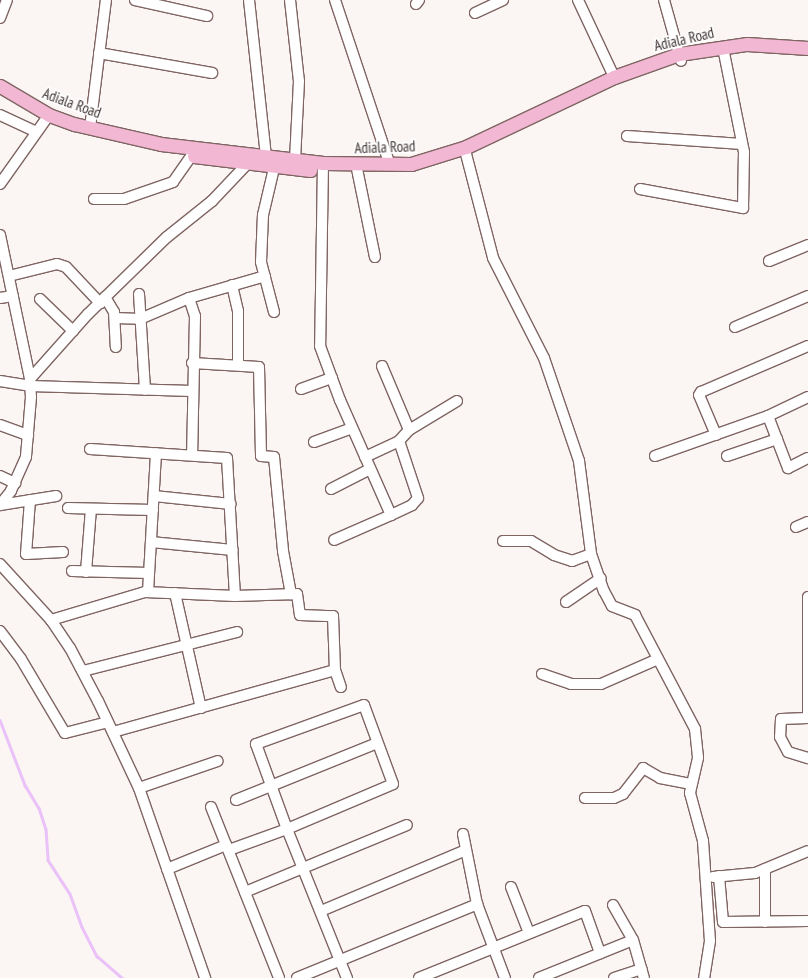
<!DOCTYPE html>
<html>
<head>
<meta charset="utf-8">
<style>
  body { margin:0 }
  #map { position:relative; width:808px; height:978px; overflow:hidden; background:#fbf5f4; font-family:"PT Sans Narrow",sans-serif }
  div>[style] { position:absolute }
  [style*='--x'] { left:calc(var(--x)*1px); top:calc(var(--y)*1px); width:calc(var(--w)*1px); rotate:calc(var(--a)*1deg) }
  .stream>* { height:2.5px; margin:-1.25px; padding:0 1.25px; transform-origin:1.25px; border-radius:1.25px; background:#eac1f8 }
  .roads { filter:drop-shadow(1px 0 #7f6562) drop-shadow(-1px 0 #7f6562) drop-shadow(0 1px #7f6562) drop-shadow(0 -1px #7f6562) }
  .minor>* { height:10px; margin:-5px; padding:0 5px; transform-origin:5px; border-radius:5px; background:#fff }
  .major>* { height:13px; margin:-6.5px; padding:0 6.5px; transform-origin:6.5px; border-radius:6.5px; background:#f2b8d3 }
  span { translate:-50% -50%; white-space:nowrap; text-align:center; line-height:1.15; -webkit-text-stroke:3.5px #fff; paint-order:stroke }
  .street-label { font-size:15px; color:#3c312f }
</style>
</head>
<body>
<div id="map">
  <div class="stream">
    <i style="--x:0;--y:720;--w:70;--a:69"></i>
    <i style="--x:25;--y:785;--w:27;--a:59"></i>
    <i style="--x:39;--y:808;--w:22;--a:72"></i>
    <i style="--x:46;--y:829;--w:31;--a:86"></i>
    <i style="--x:48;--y:860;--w:40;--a:57.1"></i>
    <i style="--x:70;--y:894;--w:35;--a:70"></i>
    <i style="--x:82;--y:927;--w:33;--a:63"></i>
    <i style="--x:97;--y:956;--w:33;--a:41"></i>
  </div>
  <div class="roads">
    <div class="minor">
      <i style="--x:135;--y:0;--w:74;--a:12.5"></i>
      <i style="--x:249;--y:0;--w:158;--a:83.8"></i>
      <i style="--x:290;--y:0;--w:81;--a:83.7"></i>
      <i style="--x:299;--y:81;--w:79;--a:92.9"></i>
      <i style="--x:335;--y:0;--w:174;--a:71.6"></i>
      <i style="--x:578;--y:0;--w:85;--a:64.9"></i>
      <i style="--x:664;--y:0;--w:63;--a:74.4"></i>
      <i style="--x:416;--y:4;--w:5;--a:-53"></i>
      <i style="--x:475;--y:13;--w:31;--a:-25"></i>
      <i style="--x:0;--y:18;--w:19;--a:-69"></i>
      <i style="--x:99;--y:53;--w:115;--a:10"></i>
      <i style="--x:0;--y:115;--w:38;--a:25"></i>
      <i style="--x:90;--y:128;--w:129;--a:-82.9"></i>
      <i style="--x:627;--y:136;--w:115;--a:4"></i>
      <i style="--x:466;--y:154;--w:107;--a:75.4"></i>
      <i style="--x:493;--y:258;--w:112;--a:63"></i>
      <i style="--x:544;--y:358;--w:109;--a:71.2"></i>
      <i style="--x:579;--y:461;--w:94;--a:82.6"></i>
      <i style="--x:591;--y:554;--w:39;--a:71"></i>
      <i style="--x:604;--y:591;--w:17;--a:62"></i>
      <i style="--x:612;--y:606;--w:25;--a:21"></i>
      <i style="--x:635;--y:615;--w:129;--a:62.2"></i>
      <i style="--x:695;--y:729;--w:29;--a:84"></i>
      <i style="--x:698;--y:758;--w:36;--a:103"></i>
      <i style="--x:690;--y:793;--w:50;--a:74.8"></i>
      <i style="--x:703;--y:841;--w:100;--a:86"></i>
      <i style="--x:710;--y:941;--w:37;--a:99"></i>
      <i style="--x:323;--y:163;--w:183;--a:90.9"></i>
      <i style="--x:320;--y:346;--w:58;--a:69.7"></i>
      <i style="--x:340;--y:400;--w:126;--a:66.1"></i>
      <i style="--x:391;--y:515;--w:62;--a:156.3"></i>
      <i style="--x:356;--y:164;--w:95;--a:78.5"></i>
      <i style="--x:0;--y:184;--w:85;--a:-54.6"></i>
      <i style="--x:640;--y:189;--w:105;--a:10.5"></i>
      <i style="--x:743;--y:208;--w:56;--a:-89"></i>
      <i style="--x:744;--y:152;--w:101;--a:-101.4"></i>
      <i style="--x:94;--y:199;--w:30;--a:0"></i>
      <i style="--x:124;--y:199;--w:52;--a:-19.1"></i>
      <i style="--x:173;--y:182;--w:32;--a:-55"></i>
      <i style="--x:0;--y:235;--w:147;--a:78.2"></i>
      <i style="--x:30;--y:379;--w:18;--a:87"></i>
      <i style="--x:31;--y:397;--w:60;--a:94.8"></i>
      <i style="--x:26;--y:457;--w:37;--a:114"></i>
      <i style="--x:11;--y:491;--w:18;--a:128"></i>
      <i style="--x:769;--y:261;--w:42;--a:-22.3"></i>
      <i style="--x:9;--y:276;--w:49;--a:-14"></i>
      <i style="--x:57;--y:264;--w:9;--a:18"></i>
      <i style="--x:66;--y:267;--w:50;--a:46.6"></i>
      <i style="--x:232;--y:285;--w:27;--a:77"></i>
      <i style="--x:238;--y:311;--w:54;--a:90"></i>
      <i style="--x:139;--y:294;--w:96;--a:86.4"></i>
      <i style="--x:105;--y:297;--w:17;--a:59"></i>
      <i style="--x:114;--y:312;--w:35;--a:87"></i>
      <i style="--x:0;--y:298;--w:13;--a:-9"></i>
      <i style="--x:189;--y:298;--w:19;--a:72"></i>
      <i style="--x:195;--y:316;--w:139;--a:91.2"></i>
      <i style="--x:40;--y:299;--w:46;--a:44.1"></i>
      <i style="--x:274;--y:312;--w:52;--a:-104.6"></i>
      <i style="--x:261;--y:262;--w:47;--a:-87.6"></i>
      <i style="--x:263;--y:215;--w:48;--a:-76.8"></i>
      <i style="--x:115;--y:318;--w:25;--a:2"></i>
      <i style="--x:140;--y:319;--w:53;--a:-23.2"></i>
      <i style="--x:189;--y:298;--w:79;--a:-16.1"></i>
      <i style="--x:735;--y:327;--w:79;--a:-23"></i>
      <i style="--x:192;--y:363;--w:67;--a:3.4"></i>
      <i style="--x:259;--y:367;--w:89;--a:88.7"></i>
      <i style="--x:261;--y:456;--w:13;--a:4"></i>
      <i style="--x:274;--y:457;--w:94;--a:84.5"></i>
      <i style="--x:283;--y:551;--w:44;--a:79.5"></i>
      <i style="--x:382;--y:366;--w:69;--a:67.1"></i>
      <i style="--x:30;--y:379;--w:87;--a:-48.3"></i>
      <i style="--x:88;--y:314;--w:110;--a:-44.3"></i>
      <i style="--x:167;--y:237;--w:58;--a:-38.7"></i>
      <i style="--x:212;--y:201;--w:51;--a:-46.6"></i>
      <i style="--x:0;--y:381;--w:30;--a:9"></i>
      <i style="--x:30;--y:386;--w:162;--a:1.8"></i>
      <i style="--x:301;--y:389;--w:33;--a:-20"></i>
      <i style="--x:768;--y:416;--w:56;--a:69"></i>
      <i style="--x:788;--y:468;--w:22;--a:-27"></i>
      <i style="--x:0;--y:425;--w:30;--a:20"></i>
      <i style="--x:716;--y:435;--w:43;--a:-113"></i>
      <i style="--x:699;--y:395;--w:4;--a:-56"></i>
      <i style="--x:701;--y:392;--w:116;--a:-23.3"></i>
      <i style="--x:314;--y:442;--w:40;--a:-20.2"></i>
      <i style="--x:90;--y:449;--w:137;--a:3.8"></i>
      <i style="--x:227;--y:458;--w:138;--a:86.7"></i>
      <i style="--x:655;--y:456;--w:120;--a:-19.5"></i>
      <i style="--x:768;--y:416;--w:44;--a:-25.4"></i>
      <i style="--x:727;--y:456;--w:53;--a:-18.8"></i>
      <i style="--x:365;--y:457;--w:38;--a:-25"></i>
      <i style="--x:399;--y:441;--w:15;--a:-48"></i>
      <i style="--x:409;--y:430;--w:56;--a:-31.1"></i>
      <i style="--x:0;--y:476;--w:17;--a:25"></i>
      <i style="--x:331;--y:489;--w:44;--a:-27.1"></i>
      <i style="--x:154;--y:496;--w:77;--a:5.9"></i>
      <i style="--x:30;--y:500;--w:54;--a:94.2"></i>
      <i style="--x:26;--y:554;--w:37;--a:-3"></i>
      <i style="--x:0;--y:505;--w:57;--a:-9.1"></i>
      <i style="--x:68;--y:508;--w:85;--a:1.3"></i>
      <i style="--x:391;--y:515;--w:23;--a:-25"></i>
      <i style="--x:412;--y:505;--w:9;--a:-49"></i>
      <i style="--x:418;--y:498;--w:60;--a:-108.4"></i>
      <i style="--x:796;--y:527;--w:13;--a:-23"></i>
      <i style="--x:503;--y:541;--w:28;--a:0"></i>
      <i style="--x:531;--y:541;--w:27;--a:31"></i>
      <i style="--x:554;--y:555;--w:19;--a:18"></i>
      <i style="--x:572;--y:561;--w:20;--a:-20"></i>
      <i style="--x:151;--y:542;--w:82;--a:5.6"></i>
      <i style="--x:0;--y:564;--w:76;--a:47.7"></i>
      <i style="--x:51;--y:620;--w:34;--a:56"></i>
      <i style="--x:70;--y:648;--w:60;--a:62.2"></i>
      <i style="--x:98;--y:701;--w:96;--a:64.8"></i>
      <i style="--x:139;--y:788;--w:201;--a:70.8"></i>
      <i style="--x:72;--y:571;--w:77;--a:1.5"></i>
      <i style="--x:86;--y:572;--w:63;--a:-85.5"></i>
      <i style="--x:148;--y:592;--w:139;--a:-86.7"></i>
      <i style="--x:175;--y:593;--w:118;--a:77.3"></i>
      <i style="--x:808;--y:597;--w:121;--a:90"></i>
      <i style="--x:808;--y:718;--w:27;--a:178"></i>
      <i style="--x:781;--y:719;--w:18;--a:93"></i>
      <i style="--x:780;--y:737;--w:17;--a:62"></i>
      <i style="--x:788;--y:752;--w:21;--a:17"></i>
      <i style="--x:566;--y:602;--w:42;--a:-34.4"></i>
      <i style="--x:51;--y:620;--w:98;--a:-16.6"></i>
      <i style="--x:145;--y:592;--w:90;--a:2.5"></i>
      <i style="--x:235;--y:596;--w:62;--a:-1.8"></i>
      <i style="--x:297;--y:594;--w:21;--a:82"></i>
      <i style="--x:300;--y:615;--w:33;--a:2"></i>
      <i style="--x:333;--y:616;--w:54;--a:87.9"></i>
      <i style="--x:335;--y:670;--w:18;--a:71"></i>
      <i style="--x:0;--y:631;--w:35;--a:53"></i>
      <i style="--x:21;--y:659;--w:86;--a:59.3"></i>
      <i style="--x:65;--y:733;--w:44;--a:-14.3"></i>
      <i style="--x:83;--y:671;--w:159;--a:-14.2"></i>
      <i style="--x:542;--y:674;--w:31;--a:19"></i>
      <i style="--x:571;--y:684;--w:30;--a:0"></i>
      <i style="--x:601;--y:684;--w:62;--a:-23.7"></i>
      <i style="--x:113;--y:732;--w:230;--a:-15.6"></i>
      <i style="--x:139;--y:788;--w:83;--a:-18.9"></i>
      <i style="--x:585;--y:798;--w:29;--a:0"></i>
      <i style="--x:614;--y:798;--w:10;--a:-24"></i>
      <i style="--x:623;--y:794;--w:33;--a:-52"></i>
      <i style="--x:643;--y:768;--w:20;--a:30"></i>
      <i style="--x:660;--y:778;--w:32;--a:11"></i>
      <i style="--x:236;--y:800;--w:152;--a:-22"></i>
      <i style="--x:211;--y:807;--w:184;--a:68.3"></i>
      <i style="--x:463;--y:834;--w:71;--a:78.7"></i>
      <i style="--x:477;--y:904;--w:79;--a:69.3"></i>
      <i style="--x:229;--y:850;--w:62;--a:-19.9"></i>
      <i style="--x:287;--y:829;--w:115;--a:-23"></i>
      <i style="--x:393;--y:784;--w:84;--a:-110.2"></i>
      <i style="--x:364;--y:705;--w:115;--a:160.1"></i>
      <i style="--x:256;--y:744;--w:90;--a:70"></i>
      <i style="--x:287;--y:829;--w:161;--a:68.1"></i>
      <i style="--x:167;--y:869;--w:64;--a:-22.1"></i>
      <i style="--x:719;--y:876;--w:46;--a:85"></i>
      <i style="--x:723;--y:922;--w:85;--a:-0.7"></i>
      <i style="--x:713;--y:877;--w:42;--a:-5.4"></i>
      <i style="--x:755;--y:873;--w:57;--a:-22.5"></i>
      <i style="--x:511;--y:887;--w:49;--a:68.6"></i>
      <i style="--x:245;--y:892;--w:175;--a:-22.5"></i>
      <i style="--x:613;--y:905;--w:40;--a:60.3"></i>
      <i style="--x:633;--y:940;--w:40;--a:74"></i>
      <i style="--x:321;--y:911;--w:157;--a:-22.8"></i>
      <i style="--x:765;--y:922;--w:53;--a:-90"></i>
      <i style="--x:297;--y:978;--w:195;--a:-22.3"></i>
      <i style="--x:419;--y:978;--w:179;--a:-22"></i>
      <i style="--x:585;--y:911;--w:45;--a:70.3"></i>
      <i style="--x:539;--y:978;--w:101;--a:-22"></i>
      <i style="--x:614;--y:978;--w:29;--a:-18"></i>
    </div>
    <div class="major">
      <i style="--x:0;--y:86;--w:57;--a:30.6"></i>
      <i style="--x:49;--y:115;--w:27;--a:20"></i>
      <i style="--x:74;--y:124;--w:89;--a:12.9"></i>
      <i style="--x:161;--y:144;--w:163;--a:6.7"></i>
      <i style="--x:323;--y:163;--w:88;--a:0.7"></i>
      <i style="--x:411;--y:164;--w:58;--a:-17.2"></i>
      <i style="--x:466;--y:147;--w:164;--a:-25.3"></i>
      <i style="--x:614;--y:77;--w:69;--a:-19.5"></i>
      <i style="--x:679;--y:54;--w:69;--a:-8.4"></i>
      <i style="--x:747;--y:44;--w:61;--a:3.8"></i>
      <i style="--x:194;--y:156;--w:117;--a:6.9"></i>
    </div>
  </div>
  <div class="street-label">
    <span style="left:684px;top:39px;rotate:-13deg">Adiala Road</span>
    <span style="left:72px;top:103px;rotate:20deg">Adiala Road</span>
    <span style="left:385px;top:147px;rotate:-2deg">Adiala Road</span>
  </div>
</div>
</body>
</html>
